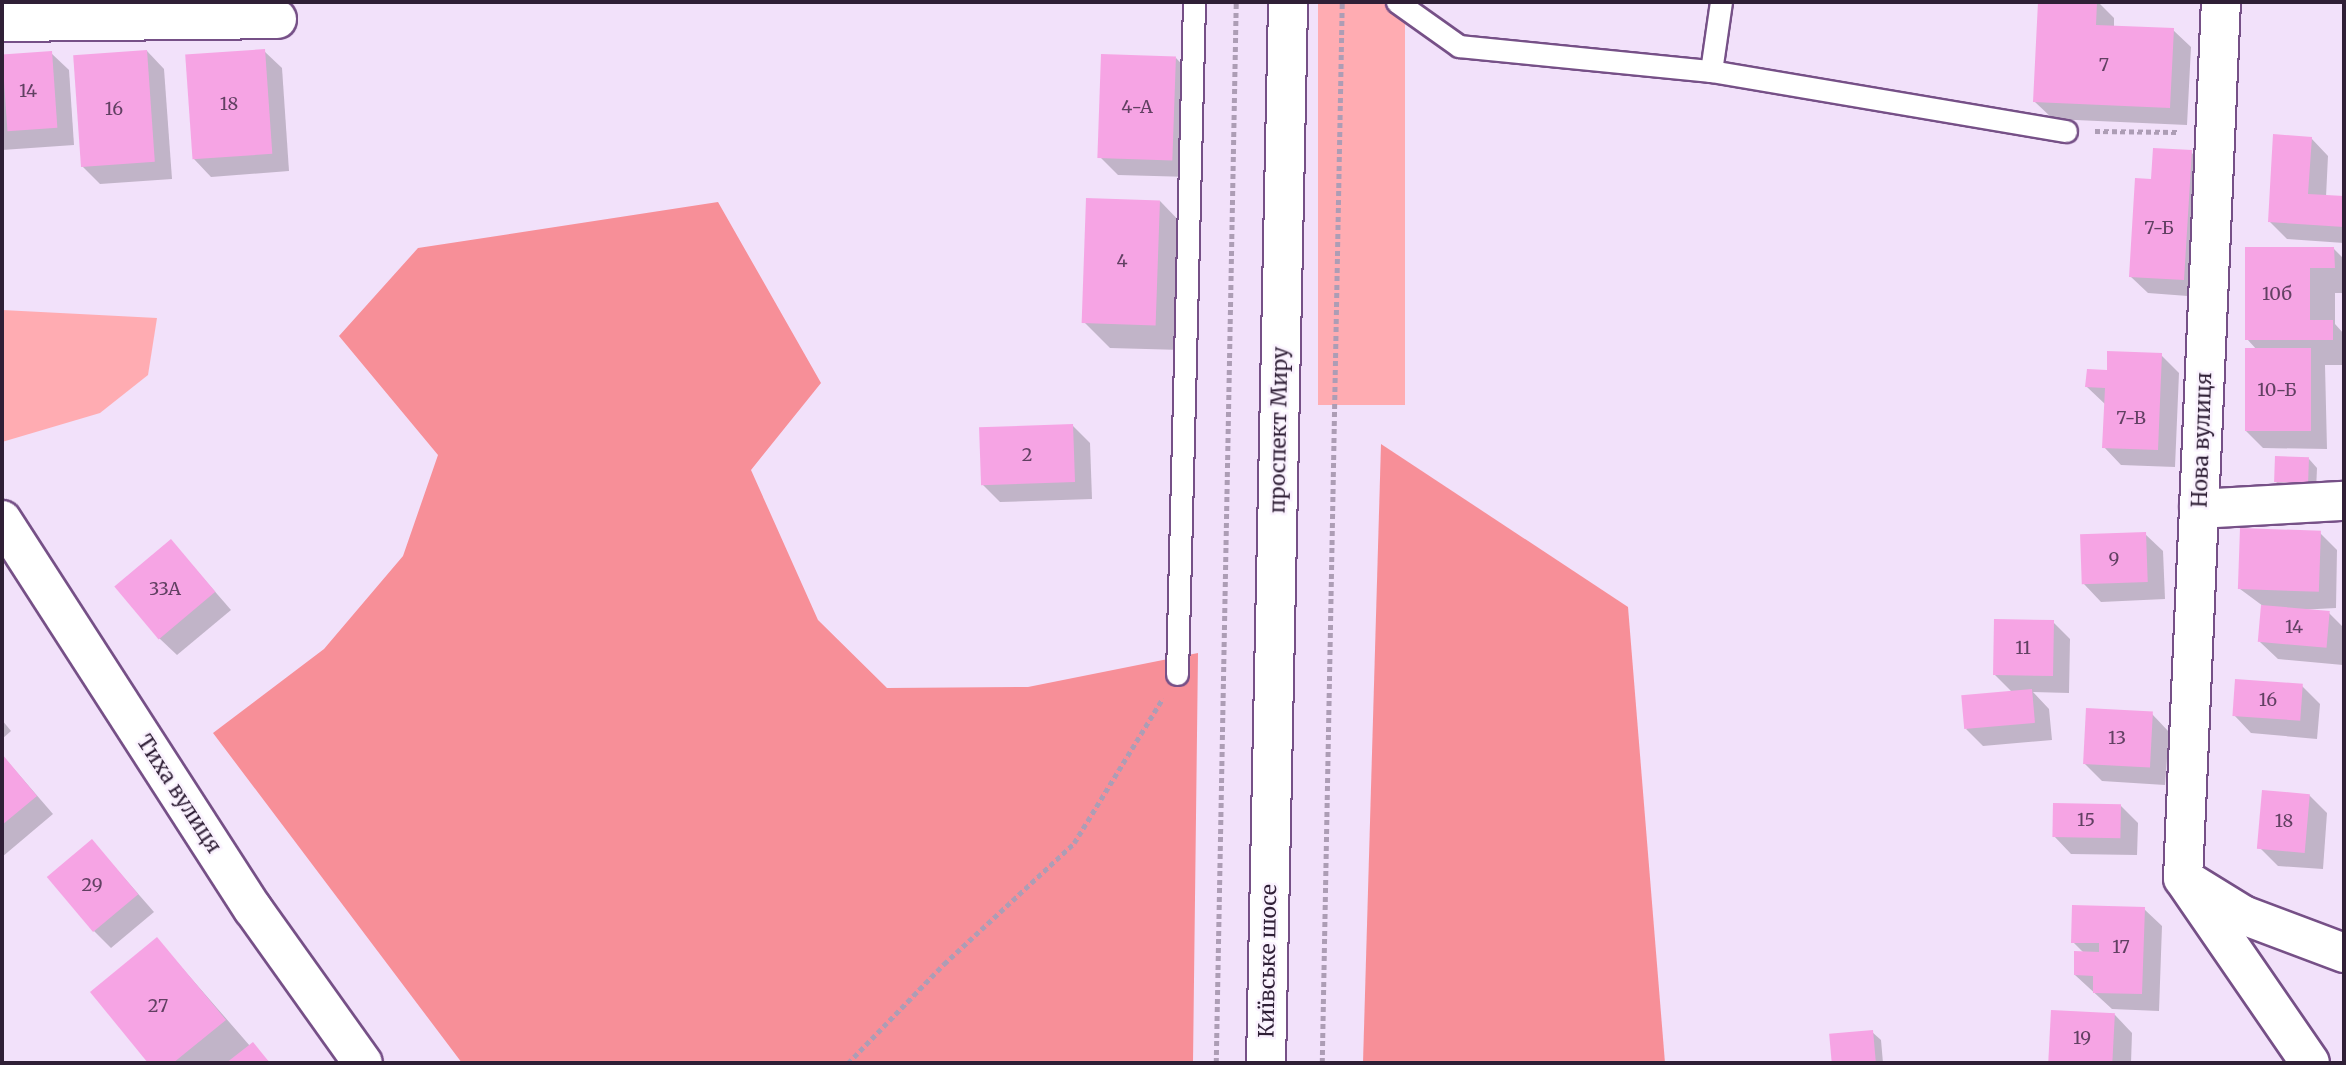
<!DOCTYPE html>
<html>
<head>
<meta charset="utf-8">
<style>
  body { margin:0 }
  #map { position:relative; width:2346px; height:1065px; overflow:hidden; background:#f2e1fa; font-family:Merriweather,serif }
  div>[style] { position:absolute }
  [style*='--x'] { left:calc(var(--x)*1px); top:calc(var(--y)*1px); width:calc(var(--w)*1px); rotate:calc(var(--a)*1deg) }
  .green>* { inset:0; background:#ffacb2; transform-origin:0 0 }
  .forest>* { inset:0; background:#f78f98 }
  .shadow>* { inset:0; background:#0003 }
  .building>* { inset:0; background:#f6a4e4; transform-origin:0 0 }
  .path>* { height:4.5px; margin-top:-2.25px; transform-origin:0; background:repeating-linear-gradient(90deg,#ad9db5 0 5px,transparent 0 8.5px) }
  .roads { filter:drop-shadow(2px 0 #765087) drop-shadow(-2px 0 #765087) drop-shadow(0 2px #765087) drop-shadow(0 -2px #765087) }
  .lane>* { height:21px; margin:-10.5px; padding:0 10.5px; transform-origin:10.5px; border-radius:10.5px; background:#fff }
  .street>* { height:38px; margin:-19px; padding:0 19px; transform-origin:19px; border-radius:19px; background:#fff }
  .primary>* { height:38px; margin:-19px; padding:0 19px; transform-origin:19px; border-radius:19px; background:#fff }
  span { translate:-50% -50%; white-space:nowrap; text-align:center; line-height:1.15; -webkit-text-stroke:5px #faf2fe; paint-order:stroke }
  .number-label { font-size:18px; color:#614062 }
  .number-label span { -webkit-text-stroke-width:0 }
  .street-label { font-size:21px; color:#2f1f36 }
  .frame { position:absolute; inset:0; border:4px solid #2f1f36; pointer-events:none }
</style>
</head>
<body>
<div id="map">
  <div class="green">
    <i style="left:1318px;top:2px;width:87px;height:403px"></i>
    <i style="clip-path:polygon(2px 310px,157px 318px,148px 375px,100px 413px,2px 442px)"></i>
  </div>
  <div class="forest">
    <i style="clip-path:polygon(718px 202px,821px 383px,751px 470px,818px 620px,887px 688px,1028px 687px,1198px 653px,1193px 1063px,462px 1063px,213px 733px,324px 649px,403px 556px,438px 455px,339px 336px,418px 248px)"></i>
    <i style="clip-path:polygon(1381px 444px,1628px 607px,1665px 1063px,1363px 1063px)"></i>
  </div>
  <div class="shadow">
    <i style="clip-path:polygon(2039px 2px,2098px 2px,2114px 18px,2114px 28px,2173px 30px,2191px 47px,2187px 125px,2053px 119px,2035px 102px)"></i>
    <i style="clip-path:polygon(2155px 2px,2191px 2px,2191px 4px)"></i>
    <i style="clip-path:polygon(147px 51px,164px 69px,172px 179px,100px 184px,82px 166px)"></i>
    <i style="clip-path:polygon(264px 51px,282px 68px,289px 171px,211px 177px,194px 159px)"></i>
    <i style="clip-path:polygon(51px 53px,69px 70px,74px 145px,2px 150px,2px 56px)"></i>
    <i style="clip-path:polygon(1176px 58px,1193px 76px,1190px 177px,1118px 175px,1100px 157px)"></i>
    <i style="clip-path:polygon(2311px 138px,2328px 156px,2326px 197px,2344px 198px,2344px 243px,2287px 239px,2269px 221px)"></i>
    <i style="clip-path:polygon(2191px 152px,2208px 170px,2201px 297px,2148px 293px,2130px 276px,2153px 180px)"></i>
    <i style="clip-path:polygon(1160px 201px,1185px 227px,1182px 350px,1110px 348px,1084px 322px)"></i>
    <i style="clip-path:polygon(2247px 249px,2334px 249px,2344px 259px,2344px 293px,2335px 293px,2335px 324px,2344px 334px,2344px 365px,2325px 365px,2327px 449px,2263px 448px,2245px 430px,2257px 350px,2247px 339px)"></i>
    <i style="clip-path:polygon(2161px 355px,2179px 373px,2175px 467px,2121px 465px,2104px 447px,2106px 405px,2087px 387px,2108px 372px)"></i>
    <i style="clip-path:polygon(1072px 425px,1090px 443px,1092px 499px,1000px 502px,983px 485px)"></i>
    <i style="clip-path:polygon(2309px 459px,2317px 468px,2316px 491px,2285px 490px,2276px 482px)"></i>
    <i style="clip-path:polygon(2320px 533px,2337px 550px,2336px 608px,2298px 610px,2329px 613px,2344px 628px,2343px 665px,2278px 659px,2260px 642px,2263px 606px,2240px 589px)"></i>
    <i style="clip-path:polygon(2145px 534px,2163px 551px,2165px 599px,2101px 602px,2084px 584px)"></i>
    <i style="clip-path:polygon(171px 541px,231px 610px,177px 655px,159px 638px)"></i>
    <i style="clip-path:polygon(2053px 622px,2070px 639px,2069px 693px,2033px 692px,2049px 709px,2052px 740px,1983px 746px,1966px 729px,2013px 693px,1994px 674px)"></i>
    <i style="clip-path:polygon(2302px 686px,2320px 704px,2317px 739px,2251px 733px,2234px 715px)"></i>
    <i style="clip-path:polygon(2152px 714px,2169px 732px,2165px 785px,2102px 781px,2084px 763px)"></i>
    <i style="clip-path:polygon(2px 720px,11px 731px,2px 739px)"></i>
    <i style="clip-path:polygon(2px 755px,53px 814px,2px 857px)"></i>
    <i style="clip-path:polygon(2309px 795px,2327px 813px,2323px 869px,2278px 866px,2260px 848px)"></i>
    <i style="clip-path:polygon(2120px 805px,2138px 823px,2137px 855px,2071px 854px,2054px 836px)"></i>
    <i style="clip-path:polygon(92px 841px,154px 912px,111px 948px,93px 930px)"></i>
    <i style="clip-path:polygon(2144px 909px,2162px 926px,2159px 1011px,2112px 1009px,2075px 975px,2084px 953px,2073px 942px)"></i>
    <i style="clip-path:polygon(157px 939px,250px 1046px,271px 1063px,151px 1063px,92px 992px)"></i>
    <i style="clip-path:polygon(2053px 1012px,2115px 1015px,2132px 1033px,2131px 1063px,2051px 1063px)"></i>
    <i style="clip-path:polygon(1872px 1032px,1881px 1040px,1883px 1063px,1833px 1063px,1830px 1036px)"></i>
  </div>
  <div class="building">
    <i style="clip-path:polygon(2038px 2px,2097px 2px,2096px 25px,2174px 28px,2170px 108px,2033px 102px)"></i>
    <i style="left:265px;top:49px;width:105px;height:80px;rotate:86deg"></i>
    <i style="left:147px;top:50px;width:112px;height:74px;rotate:86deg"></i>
    <i style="left:52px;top:51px;width:77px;height:50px;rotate:86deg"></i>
    <i style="left:1101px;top:54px;width:75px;height:104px;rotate:2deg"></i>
    <i style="clip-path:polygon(2273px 134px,2312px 137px,2308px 194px,2344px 196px,2344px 227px,2268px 222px)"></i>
    <i style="clip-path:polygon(2153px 148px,2192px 150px,2184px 280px,2129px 277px,2135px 178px,2151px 179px)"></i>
    <i style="left:1086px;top:198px;width:74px;height:125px;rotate:2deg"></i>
    <i style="clip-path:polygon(2245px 247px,2334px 247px,2335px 268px,2310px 268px,2310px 320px,2333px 320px,2333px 340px,2245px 340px)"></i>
    <i style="left:2245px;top:348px;width:66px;height:83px"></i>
    <i style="clip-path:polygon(2107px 351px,2162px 353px,2158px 450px,2102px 448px,2105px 388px,2085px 387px,2087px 369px,2107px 370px)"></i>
    <i style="left:1073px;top:424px;width:58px;height:94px;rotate:88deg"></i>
    <i style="left:2275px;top:456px;width:34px;height:26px;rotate:2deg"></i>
    <i style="left:2240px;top:528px;width:81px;height:61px;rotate:2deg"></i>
    <i style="left:2146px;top:532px;width:50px;height:66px;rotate:88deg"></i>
    <i style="left:171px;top:539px;width:69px;height:74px;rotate:50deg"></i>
    <i style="left:2261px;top:605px;width:69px;height:37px;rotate:5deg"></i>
    <i style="left:1994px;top:619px;width:60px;height:56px;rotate:1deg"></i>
    <i style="left:2235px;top:679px;width:68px;height:37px;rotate:4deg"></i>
    <i style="left:2032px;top:689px;width:34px;height:71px;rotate:85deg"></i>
    <i style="left:2086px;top:708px;width:67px;height:56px;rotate:3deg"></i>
    <i style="clip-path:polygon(2px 754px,37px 796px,2px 825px)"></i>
    <i style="left:2262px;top:790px;width:48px;height:59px;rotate:5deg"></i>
    <i style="left:2053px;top:803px;width:68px;height:34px;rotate:1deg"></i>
    <i style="left:92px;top:839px;width:72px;height:59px;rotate:50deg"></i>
    <i style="clip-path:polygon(2072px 905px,2145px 907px,2142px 994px,2093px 993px,2093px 976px,2074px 975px,2074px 951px,2099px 952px,2099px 943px,2071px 943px)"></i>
    <i style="clip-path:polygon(157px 937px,226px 1020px,173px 1063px,148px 1063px,90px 992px)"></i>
    <i style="left:2051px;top:1010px;width:64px;height:53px;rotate:3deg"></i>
    <i style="left:1873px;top:1030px;width:33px;height:44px;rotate:85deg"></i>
    <i style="clip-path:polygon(253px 1042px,270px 1063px,226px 1063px)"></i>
  </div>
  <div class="path">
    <i style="--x:2095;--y:131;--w:82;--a:0.7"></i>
    <i style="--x:848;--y:1063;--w:138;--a:-45.9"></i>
    <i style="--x:944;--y:964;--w:178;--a:-42.9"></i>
    <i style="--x:1074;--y:843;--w:170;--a:-58.5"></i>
    <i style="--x:1216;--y:1063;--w:1061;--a:-88.92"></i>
    <i style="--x:1322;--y:1063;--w:1061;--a:-88.92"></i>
  </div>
  <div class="roads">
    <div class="lane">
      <i style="--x:1397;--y:2;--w:76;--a:35.4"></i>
      <i style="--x:1459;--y:46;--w:253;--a:5.7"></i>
      <i style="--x:1711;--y:71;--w:70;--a:-81.8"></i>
      <i style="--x:1711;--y:71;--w:360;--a:9.6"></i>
      <i style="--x:1177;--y:674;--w:672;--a:-88.55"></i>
    </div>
    <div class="street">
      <i style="--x:2;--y:22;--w:275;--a:-0.6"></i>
      <i style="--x:2199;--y:509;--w:145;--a:-3.2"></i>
      <i style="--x:2;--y:520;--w:463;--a:57.2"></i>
      <i style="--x:253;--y:909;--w:189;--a:54.5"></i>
      <i style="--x:2183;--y:878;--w:877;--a:-87.52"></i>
      <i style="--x:2183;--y:878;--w:224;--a:55.5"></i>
      <i style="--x:2191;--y:883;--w:61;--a:31.6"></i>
      <i style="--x:2243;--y:915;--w:108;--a:20.6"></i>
    </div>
    <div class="primary">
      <i style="--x:1266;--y:1063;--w:1061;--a:-88.81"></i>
    </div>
  </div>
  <div class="number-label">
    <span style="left:2104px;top:65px">7</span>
    <span style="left:28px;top:91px">14</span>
    <span style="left:229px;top:104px">18</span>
    <span style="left:1137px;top:107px">4-А</span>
    <span style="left:114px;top:109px">16</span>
    <span style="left:2159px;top:228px">7-Б</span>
    <span style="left:1122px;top:261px">4</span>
    <span style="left:2277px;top:294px">10б</span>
    <span style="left:2277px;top:390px">10-Б</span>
    <span style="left:2131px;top:418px">7-В</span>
    <span style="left:1027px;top:455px">2</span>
    <span style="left:2114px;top:559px">9</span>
    <span style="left:165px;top:589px">33А</span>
    <span style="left:2294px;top:627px">14</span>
    <span style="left:2023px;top:648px">11</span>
    <span style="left:2268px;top:700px">16</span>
    <span style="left:2117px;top:738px">13</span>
    <span style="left:2086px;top:820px">15</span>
    <span style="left:2284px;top:821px">18</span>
    <span style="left:92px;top:885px">29</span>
    <span style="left:2121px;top:947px">17</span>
    <span style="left:158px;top:1006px">27</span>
    <span style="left:2082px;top:1038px">19</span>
  </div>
  <div class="street-label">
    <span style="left:1279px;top:430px;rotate:-89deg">проспект Миру</span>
    <span style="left:2202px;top:440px;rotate:-88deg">Нова вулиця</span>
    <span style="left:179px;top:794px;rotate:57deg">Тиха вулиця</span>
    <span style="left:1268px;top:961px;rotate:-89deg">Київське шосе</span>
  </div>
  <div class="frame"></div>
</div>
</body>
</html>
